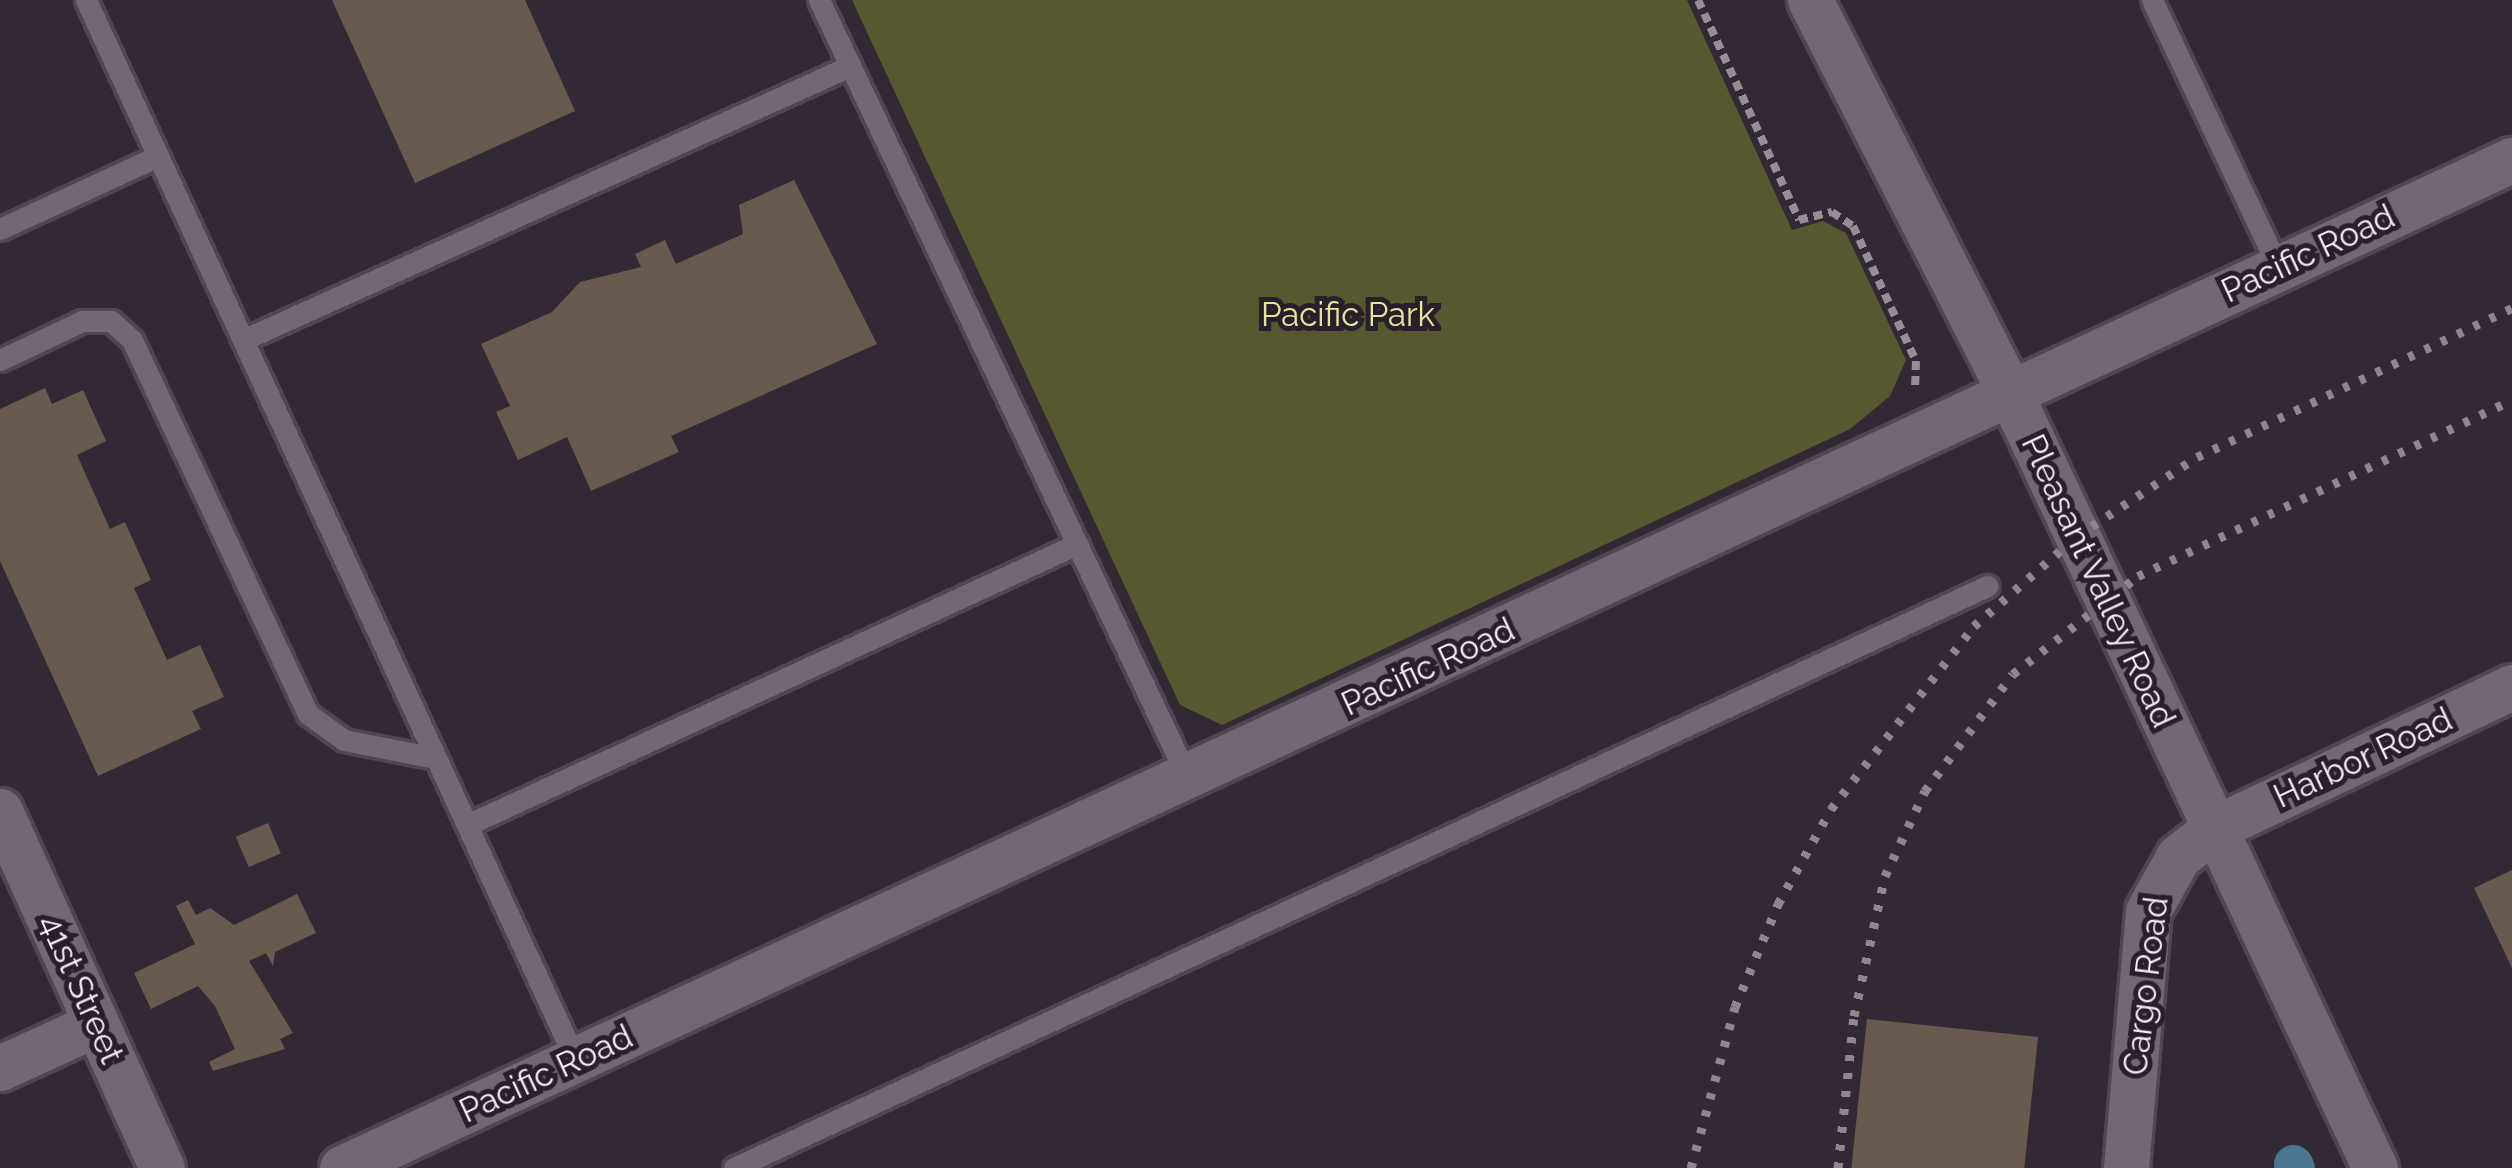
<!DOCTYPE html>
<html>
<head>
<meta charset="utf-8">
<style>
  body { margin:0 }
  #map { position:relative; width:2512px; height:1168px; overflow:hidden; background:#322935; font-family:Raleway,sans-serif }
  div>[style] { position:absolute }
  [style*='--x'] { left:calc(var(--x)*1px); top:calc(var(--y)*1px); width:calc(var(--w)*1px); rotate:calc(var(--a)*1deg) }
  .green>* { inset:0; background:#56592f }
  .canal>* { height:39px; margin:-19.5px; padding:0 19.5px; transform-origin:19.5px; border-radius:19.5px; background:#4a7692 }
  .building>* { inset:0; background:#675a4f; transform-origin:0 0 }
  .path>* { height:8px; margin-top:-4px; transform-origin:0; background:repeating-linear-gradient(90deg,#958e97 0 9px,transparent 0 15px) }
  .roads { filter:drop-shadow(3px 0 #4f4651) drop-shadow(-3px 0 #4f4651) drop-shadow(0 3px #4f4651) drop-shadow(0 -3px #4f4651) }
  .service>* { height:21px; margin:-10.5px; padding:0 10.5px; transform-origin:10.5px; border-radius:10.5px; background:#716775 }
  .minor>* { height:45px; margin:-22.5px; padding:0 22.5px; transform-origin:22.5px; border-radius:22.5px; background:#716775 }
  .rail>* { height:9px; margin-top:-4.5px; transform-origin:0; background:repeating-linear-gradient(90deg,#8e8791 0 6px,transparent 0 18px) }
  span { translate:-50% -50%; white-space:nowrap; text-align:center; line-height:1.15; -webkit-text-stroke:10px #281f2b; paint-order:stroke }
  .street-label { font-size:33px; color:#f5eff7 }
  .park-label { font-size:33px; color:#e1e79c }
</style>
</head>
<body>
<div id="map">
  <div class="green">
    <i style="clip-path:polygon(852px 0,1687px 0,1792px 230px,1823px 221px,1846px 233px,1906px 360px,1890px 396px,1850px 429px,1222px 725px,1180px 705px)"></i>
  </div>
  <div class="canal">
    <i style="--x:2293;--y:1164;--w:4;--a:63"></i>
  </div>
  <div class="building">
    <i style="clip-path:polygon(332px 0,525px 0,575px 111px,415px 183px)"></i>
    <i style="clip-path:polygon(794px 180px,877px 344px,671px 436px,679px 452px,591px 491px,567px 437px,518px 460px,496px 412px,510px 406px,481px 344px,552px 312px,580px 282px,641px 267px,635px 254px,665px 240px,676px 264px,743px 234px,739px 205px)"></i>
    <i style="clip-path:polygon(45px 388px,52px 404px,83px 390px,106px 441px,77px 455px,110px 529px,125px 522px,151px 580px,134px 588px,167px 660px,200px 645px,224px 697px,192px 711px,201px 729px,98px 776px,0 561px,0 409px)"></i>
    <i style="left:268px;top:823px;width:33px;height:35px;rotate:67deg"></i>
    <i style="clip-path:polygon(2512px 870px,2512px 968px,2474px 888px)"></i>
    <i style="clip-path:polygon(297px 894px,316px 933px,275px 952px,273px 966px,266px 953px,249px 961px,293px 1033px,280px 1039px,285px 1049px,213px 1071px,209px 1062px,235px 1049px,215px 1006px,198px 986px,151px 1009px,134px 973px,195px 944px,176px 906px,188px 900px,196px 915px,210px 908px,234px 925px)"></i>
    <i style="left:1867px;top:1019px;width:172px;height:150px;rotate:6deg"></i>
  </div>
  <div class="path">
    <i style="--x:1698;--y:0;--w:242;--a:65.3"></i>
    <i style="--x:1799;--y:220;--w:34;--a:-14"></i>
    <i style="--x:1832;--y:212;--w:25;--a:34"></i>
    <i style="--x:1853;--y:226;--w:149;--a:65"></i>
    <i style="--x:1916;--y:361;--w:28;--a:92"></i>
  </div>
  <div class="roads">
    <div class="service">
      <i style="--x:86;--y:0;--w:1169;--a:65.21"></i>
      <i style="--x:819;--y:0;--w:861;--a:64.63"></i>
      <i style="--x:2152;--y:0;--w:295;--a:64.7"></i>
      <i style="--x:0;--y:229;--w:174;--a:-24.8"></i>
      <i style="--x:243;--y:340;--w:666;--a:-24.29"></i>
      <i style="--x:0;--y:360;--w:91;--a:-25.4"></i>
      <i style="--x:82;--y:321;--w:29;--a:0"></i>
      <i style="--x:111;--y:321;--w:28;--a:42"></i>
      <i style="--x:132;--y:340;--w:413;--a:64.8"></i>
      <i style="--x:308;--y:714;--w:44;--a:35.8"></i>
      <i style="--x:344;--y:740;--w:94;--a:11.1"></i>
      <i style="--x:467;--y:825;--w:672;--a:-24.73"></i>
      <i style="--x:734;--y:1168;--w:1382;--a:-24.91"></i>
    </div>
    <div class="minor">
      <i style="--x:1810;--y:0;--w:445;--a:63"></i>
      <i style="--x:2012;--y:397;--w:852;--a:64.79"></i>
      <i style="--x:0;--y:811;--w:392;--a:65.6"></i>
      <i style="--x:0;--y:1068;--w:106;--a:-24.6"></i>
      <i style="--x:342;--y:1168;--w:2393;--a:-24.92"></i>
      <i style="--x:2126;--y:1168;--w:258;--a:-85.1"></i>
      <i style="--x:2148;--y:911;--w:62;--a:-60.9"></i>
      <i style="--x:2178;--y:857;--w:47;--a:-38.1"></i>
      <i style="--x:2215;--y:828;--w:329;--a:-25.4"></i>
    </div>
  </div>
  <div class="rail">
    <i style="--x:1691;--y:1168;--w:167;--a:-74.7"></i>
    <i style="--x:1735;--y:1007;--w:112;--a:-67.3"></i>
    <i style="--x:1778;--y:904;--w:109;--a:-60.8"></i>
    <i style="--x:1831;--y:809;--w:232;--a:-52"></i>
    <i style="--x:1974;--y:626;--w:137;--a:-41.1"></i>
    <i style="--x:2077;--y:536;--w:144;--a:-33.4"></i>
    <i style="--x:2197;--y:457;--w:348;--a:-25.3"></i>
    <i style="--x:1838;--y:1168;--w:153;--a:-84"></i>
    <i style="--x:1854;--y:1016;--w:143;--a:-77.5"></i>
    <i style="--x:1885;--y:876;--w:94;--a:-64.8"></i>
    <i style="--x:1925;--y:791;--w:146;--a:-53.1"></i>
    <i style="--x:2013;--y:674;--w:159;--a:-38.1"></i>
    <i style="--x:2138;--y:576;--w:413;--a:-25.2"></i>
  </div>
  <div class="street-label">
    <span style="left:2308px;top:254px;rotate:-25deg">Pacific Road</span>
    <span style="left:2098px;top:581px;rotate:65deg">Pleasant Valley Road</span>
    <span style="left:1428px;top:667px;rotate:-25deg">Pacific Road</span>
    <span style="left:2363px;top:758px;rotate:-25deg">Harbor Road</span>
    <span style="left:2146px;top:986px;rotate:-83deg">Cargo Road</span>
    <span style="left:81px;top:989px;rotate:66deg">41st Street</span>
    <span style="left:546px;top:1074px;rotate:-25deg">Pacific Road</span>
  </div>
  <div class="park-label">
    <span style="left:1348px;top:315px">Pacific Park</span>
  </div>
</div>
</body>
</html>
